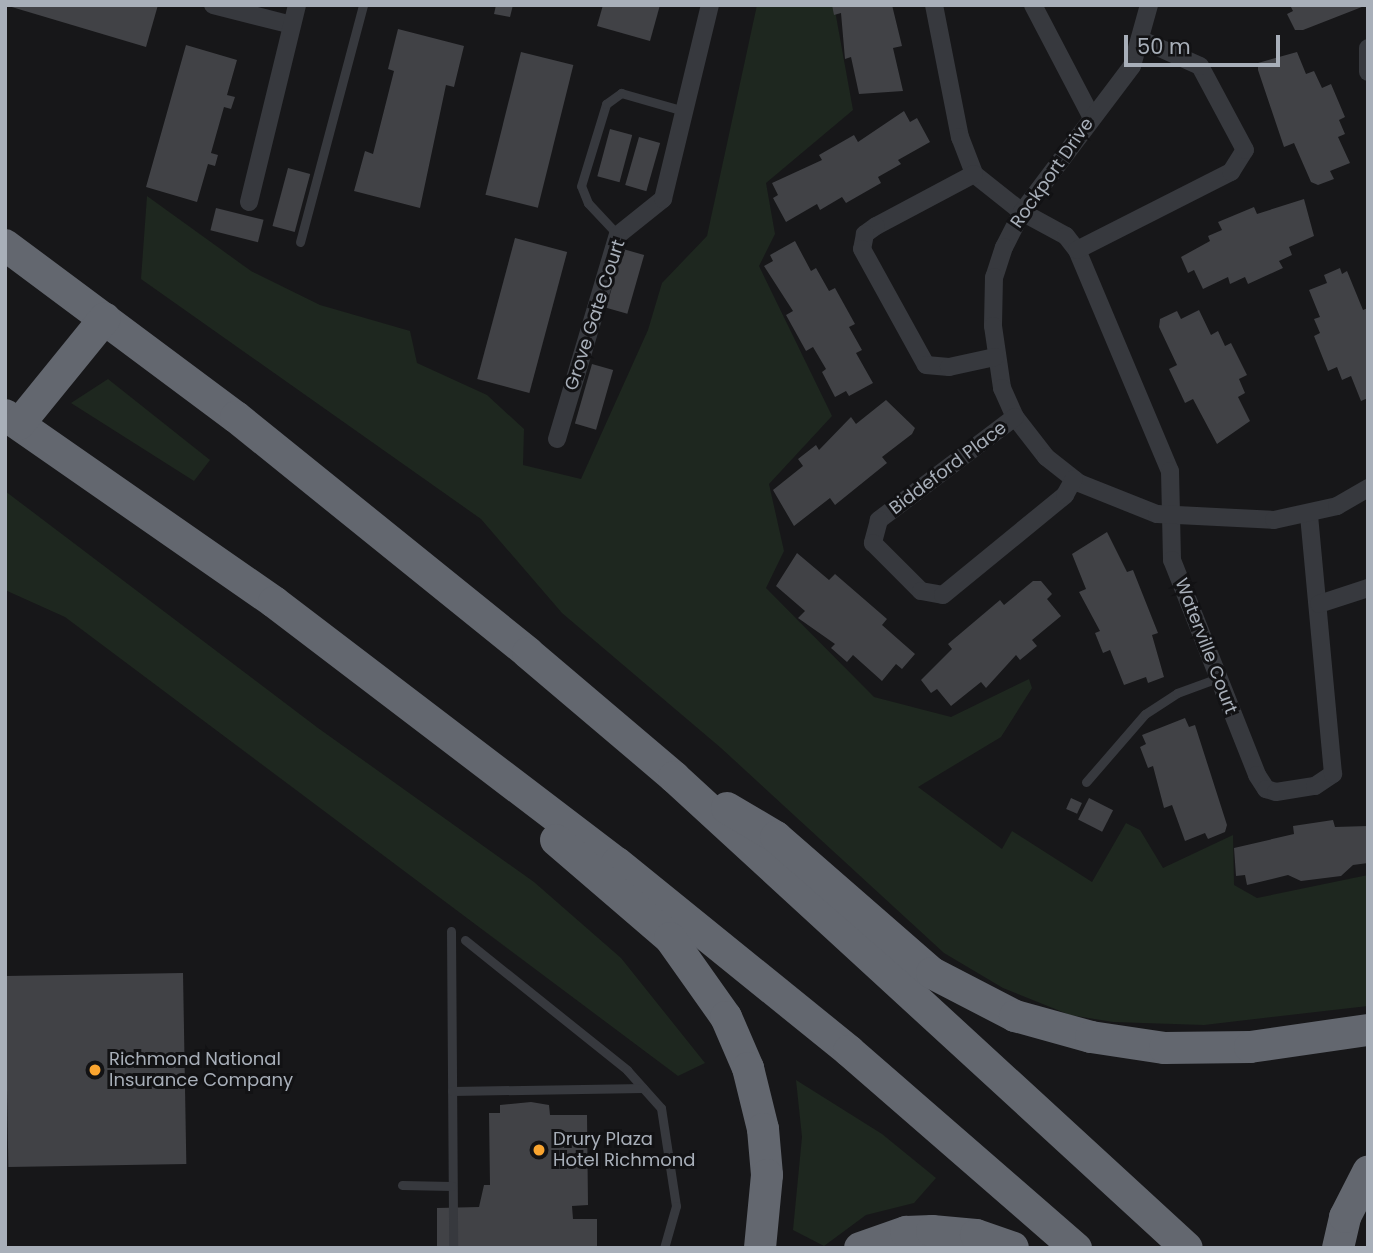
<!DOCTYPE html>
<html>
<head>
<meta charset="utf-8">
<style>
  body { margin:0 }
  #map { position:relative; width:1373px; height:1253px; overflow:hidden; background:#171719; font-family:Poppins,sans-serif }
  div>[style] { position:absolute }
  [style*='--x'] { left:calc(var(--x)*1px); top:calc(var(--y)*1px); width:calc(var(--w)*1px); rotate:calc(var(--a)*1deg) }
  .green>* { inset:0; background:#1e271f }
  .building>* { inset:0; background:#414246; transform-origin:0 0 }
  .lane>* { height:9px; margin:-4.5px; padding:0 4.5px; transform-origin:4.5px; border-radius:4.5px; background:#37393e }
  .street>* { height:18px; margin:-9px; padding:0 9px; transform-origin:9px; border-radius:9px; background:#37393e }
  .highway>* { height:32px; margin:-16px; padding:0 16px; transform-origin:16px; border-radius:16px; background:#63676f }
  .dots>* { width:19px; height:19px; translate:-50% -50%; box-sizing:border-box; border:4px solid #121214; border-radius:50% }
  span { translate:-50% -50%; white-space:nowrap; text-align:center; line-height:1.15; -webkit-text-stroke:6px #121214; paint-order:stroke }
  .street-label { font-size:18px; color:#a8afb9 }
  .poi-label { font-size:18px; color:#a8afb9 }
  .left { translate:0 -50%; text-align:left }
  .frame { position:absolute; inset:0; border:7px solid #a8afb9; pointer-events:none }
  .scale { position:absolute; left:1124px; top:35px; width:156px; height:32px; box-sizing:border-box; border:4px solid #a8afb9; border-top:0; padding-left:9px; font-size:21px; line-height:24px; white-space:nowrap; color:#a8afb9; -webkit-text-stroke:5px #121214; paint-order:stroke }
</style>
</head>
<body>
<div id="map">
  <div class="green">
    <i style="clip-path:polygon(757px 5px,834px 5px,853px 110px,766px 183px,775px 234px,759px 266px,832px 416px,769px 484px,784px 551px,766px 588px,874px 697px,951px 717px,1029px 679px,1032px 688px,1001px 737px,918px 787px,1002px 849px,1012px 831px,1092px 882px,1126px 823px,1140px 830px,1163px 868px,1233px 835px,1234px 885px,1257px 898px,1368px 875px,1368px 1006px,1204px 1025px,1113px 1022px,1070px 1015px,1003px 988px,944px 953px,721px 748px,562px 613px,481px 519px,141px 279px,147px 196px,251px 271px,320px 305px,410px 331px,417px 363px,487px 395px,524px 429px,523px 465px,581px 479px,648px 330px,662px 283px,707px 236px)"></i>
    <i style="clip-path:polygon(108px 379px,210px 460px,194px 481px,71px 403px)"></i>
    <i style="clip-path:polygon(5px 491px,318px 728px,534px 882px,621px 958px,705px 1063px,678px 1076px,65px 617px,5px 590px)"></i>
    <i style="clip-path:polygon(796px 1080px,882px 1134px,936px 1178px,914px 1203px,866px 1215px,824px 1246px,793px 1230px,802px 1137px)"></i>
  </div>
  <div class="building">
    <i style="clip-path:polygon(5px 5px,158px 5px,146px 47px)"></i>
    <i style="clip-path:polygon(496px 5px,513px 5px,510px 17px,494px 14px)"></i>
    <i style="clip-path:polygon(603px 5px,660px 5px,650px 41px,597px 26px)"></i>
    <i style="clip-path:polygon(832px 5px,892px 5px,902px 46px,893px 48px,903px 91px,859px 94px,851px 57px,845px 59px,841px 13px,834px 15px)"></i>
    <i style="clip-path:polygon(1290px 5px,1367px 5px,1303px 30px,1295px 30px,1287px 14px,1293px 11px)"></i>
    <i style="clip-path:polygon(398px 29px,464px 46px,454px 87px,446px 85px,420px 208px,354px 191px,365px 151px,373px 154px,394px 71px,388px 69px)"></i>
    <i style="clip-path:polygon(186px 45px,237px 60px,227px 95px,235px 97px,231px 109px,224px 107px,211px 153px,218px 155px,215px 166px,208px 164px,197px 202px,146px 187px)"></i>
    <i style="left:521px;top:52px;width:54px;height:147px;rotate:14deg"></i>
    <i style="clip-path:polygon(1297px 52px,1306px 74px,1314px 71px,1322px 88px,1331px 84px,1345px 117px,1339px 120px,1345px 134px,1338px 137px,1350px 163px,1330px 171px,1334px 179px,1318px 185px,1311px 182px,1294px 143px,1284px 147px,1258px 70px,1258px 63px)"></i>
    <i style="clip-path:polygon(904px 111px,910px 122px,917px 118px,930px 142px,898px 160px,901px 164px,878px 177px,881px 183px,846px 203px,842px 197px,820px 210px,817px 204px,786px 222px,773px 198px,778px 195px,772px 183px,822px 160px,819px 155px,854px 135px,858px 142px)"></i>
    <i style="left:610px;top:129px;width:23px;height:49px;rotate:15deg"></i>
    <i style="left:639px;top:137px;width:22px;height:50px;rotate:16deg"></i>
    <i style="left:288px;top:168px;width:23px;height:60px;rotate:15deg"></i>
    <i style="clip-path:polygon(1304px 199px,1314px 236px,1289px 247px,1292px 255px,1279px 261px,1283px 268px,1248px 284px,1245px 277px,1230px 284px,1228px 277px,1203px 289px,1194px 270px,1188px 273px,1181px 257px,1210px 241px,1208px 236px,1222px 230px,1218px 222px,1254px 207px,1257px 214px)"></i>
    <i style="left:216px;top:208px;width:49px;height:23px;rotate:14deg"></i>
    <i style="left:515px;top:238px;width:54px;height:146px;rotate:15deg"></i>
    <i style="clip-path:polygon(795px 241px,811px 271px,816px 268px,829px 291px,835px 288px,855px 324px,849px 327px,862px 350px,856px 353px,873px 383px,849px 396px,846px 391px,835px 397px,822px 372px,826px 369px,813px 347px,806px 351px,786px 315px,793px 311px,764px 266px,773px 261px,770px 255px)"></i>
    <i style="left:623px;top:249px;width:22px;height:61px;rotate:16deg"></i>
    <i style="clip-path:polygon(1340px 268px,1342px 274px,1347px 271px,1363px 310px,1368px 308px,1368px 398px,1361px 401px,1351px 376px,1342px 380px,1337px 367px,1328px 371px,1314px 336px,1320px 333px,1314px 319px,1320px 317px,1309px 290px,1327px 283px,1324px 275px)"></i>
    <i style="clip-path:polygon(1199px 310px,1211px 335px,1218px 331px,1225px 346px,1231px 343px,1247px 375px,1239px 379px,1245px 393px,1238px 397px,1250px 421px,1217px 444px,1193px 399px,1185px 403px,1169px 369px,1177px 365px,1159px 327px,1160px 319px,1177px 311px,1181px 319px)"></i>
    <i style="left:592px;top:364px;width:22px;height:62px;rotate:16deg"></i>
    <i style="clip-path:polygon(886px 400px,915px 428px,912px 434px,882px 457px,887px 463px,835px 505px,830px 498px,794px 526px,773px 490px,803px 466px,798px 459px,816px 445px,819px 450px,851px 417px,856px 424px)"></i>
    <i style="clip-path:polygon(1107px 532px,1127px 572px,1133px 570px,1158px 633px,1152px 635px,1164px 677px,1148px 683px,1146px 677px,1124px 685px,1110px 650px,1103px 653px,1095px 633px,1100px 631px,1079px 592px,1086px 589px,1072px 554px)"></i>
    <i style="clip-path:polygon(797px 553px,829px 580px,835px 574px,887px 619px,882px 625px,915px 654px,902px 669px,896px 664px,882px 681px,853px 655px,847px 662px,831px 648px,835px 644px,798px 618px,805px 611px,776px 586px)"></i>
    <i style="clip-path:polygon(1033px 581px,1041px 581px,1052px 594px,1047px 599px,1061px 616px,1032px 640px,1037px 646px,1020px 660px,1016px 655px,986px 688px,981px 682px,951px 706px,937px 689px,931px 693px,921px 680px,952px 649px,948px 644px,1000px 600px,1004px 605px)"></i>
    <i style="clip-path:polygon(1185px 718px,1189px 727px,1195px 725px,1227px 825px,1225px 832px,1208px 839px,1205px 833px,1185px 841px,1172px 805px,1164px 808px,1153px 766px,1148px 768px,1140px 747px,1146px 744px,1142px 735px)"></i>
    <i style="left:1071px;top:798px;width:12px;height:12px;rotate:24deg"></i>
    <i style="left:1089px;top:798px;width:27px;height:24px;rotate:27deg"></i>
    <i style="clip-path:polygon(1333px 820px,1335px 827px,1368px 826px,1368px 863px,1353px 865px,1341px 876px,1301px 881px,1288px 875px,1247px 885px,1245px 875px,1236px 876px,1234px 848px,1294px 834px,1293px 826px)"></i>
    <i style="left:183px;top:973px;width:191px;height:178px;rotate:89deg"></i>
    <i style="clip-path:polygon(531px 1102px,549px 1105px,550px 1115px,587px 1115px,588px 1205px,572px 1206px,573px 1219px,597px 1219px,597px 1248px,437px 1248px,437px 1208px,479px 1207px,484px 1185px,490px 1185px,489px 1113px,500px 1113px,500px 1105px)"></i>
  </div>
  <div class="lane">
    <i style="--x:618;--y:235;--w:44;--a:-133.2"></i>
    <i style="--x:588;--y:203;--w:18;--a:-112"></i>
    <i style="--x:581;--y:186;--w:86;--a:-73"></i>
    <i style="--x:606;--y:104;--w:19;--a:-36"></i>
    <i style="--x:621;--y:93;--w:66;--a:15.9"></i>
    <i style="--x:300;--y:242;--w:245;--a:-75.1"></i>
    <i style="--x:1086;--y:782;--w:90;--a:-49.1"></i>
    <i style="--x:1145;--y:714;--w:38;--a:-33"></i>
    <i style="--x:1177;--y:693;--w:44;--a:-20.1"></i>
    <i style="--x:451;--y:931;--w:317;--a:89.6"></i>
    <i style="--x:465;--y:940;--w:208;--a:38.7"></i>
    <i style="--x:627;--y:1070;--w:51;--a:48.2"></i>
    <i style="--x:661;--y:1108;--w:99;--a:81.3"></i>
    <i style="--x:676;--y:1206;--w:44;--a:105.9"></i>
    <i style="--x:452;--y:1091;--w:191;--a:-0.9"></i>
    <i style="--x:402;--y:1185;--w:50;--a:1.1"></i>
  </div>
  <div class="street">
    <i style="--x:213;--y:5;--w:81;--a:14.2"></i>
    <i style="--x:934;--y:5;--w:135;--a:78.9"></i>
    <i style="--x:960;--y:137;--w:40;--a:69"></i>
    <i style="--x:974;--y:174;--w:61;--a:38.4"></i>
    <i style="--x:1022;--y:212;--w:50;--a:28.6"></i>
    <i style="--x:1066;--y:236;--w:18;--a:52"></i>
    <i style="--x:1077;--y:250;--w:240;--a:67.2"></i>
    <i style="--x:1170;--y:471;--w:89;--a:88.7"></i>
    <i style="--x:1172;--y:560;--w:231;--a:68.4"></i>
    <i style="--x:1257;--y:775;--w:17;--a:57"></i>
    <i style="--x:1266;--y:789;--w:10;--a:17"></i>
    <i style="--x:1276;--y:792;--w:39;--a:-9"></i>
    <i style="--x:1315;--y:786;--w:22;--a:-34"></i>
    <i style="--x:1333;--y:774;--w:261;--a:-95.3"></i>
    <i style="--x:1033;--y:5;--w:125;--a:62.4"></i>
    <i style="--x:1149;--y:5;--w:63;--a:105.6"></i>
    <i style="--x:1132;--y:66;--w:183;--a:127"></i>
    <i style="--x:1022;--y:212;--w:39;--a:117"></i>
    <i style="--x:1004;--y:247;--w:32;--a:108"></i>
    <i style="--x:994;--y:277;--w:49;--a:91.2"></i>
    <i style="--x:993;--y:326;--w:63;--a:81.7"></i>
    <i style="--x:1002;--y:388;--w:32;--a:66"></i>
    <i style="--x:1015;--y:417;--w:51;--a:52.2"></i>
    <i style="--x:1046;--y:457;--w:42;--a:38.2"></i>
    <i style="--x:1079;--y:483;--w:84;--a:21.7"></i>
    <i style="--x:1157;--y:514;--w:117;--a:2.9"></i>
    <i style="--x:1274;--y:520;--w:65;--a:-12.5"></i>
    <i style="--x:1337;--y:506;--w:36;--a:-30"></i>
    <i style="--x:1368;--y:48;--w:24;--a:90"></i>
    <i style="--x:974;--y:174;--w:111;--a:152"></i>
    <i style="--x:876;--y:226;--w:14;--a:144"></i>
    <i style="--x:865;--y:234;--w:15;--a:101"></i>
    <i style="--x:862;--y:249;--w:132;--a:61.1"></i>
    <i style="--x:926;--y:365;--w:23;--a:5"></i>
    <i style="--x:949;--y:367;--w:47;--a:-12.3"></i>
    <i style="--x:249;--y:202;--w:203;--a:-76.3"></i>
    <i style="--x:1077;--y:250;--w:173;--a:-26.9"></i>
    <i style="--x:1231;--y:172;--w:26;--a:-58"></i>
    <i style="--x:1245;--y:150;--w:95;--a:-118.2"></i>
    <i style="--x:1200;--y:66;--w:64;--a:-155.9"></i>
    <i style="--x:1015;--y:417;--w:171;--a:142.9"></i>
    <i style="--x:879;--y:520;--w:24;--a:105"></i>
    <i style="--x:873;--y:543;--w:68;--a:45"></i>
    <i style="--x:921;--y:591;--w:22;--a:10"></i>
    <i style="--x:943;--y:595;--w:158;--a:-39.3"></i>
    <i style="--x:1065;--y:495;--w:18;--a:-61"></i>
    <i style="--x:557;--y:439;--w:213;--a:-73.4"></i>
    <i style="--x:618;--y:235;--w:58;--a:-38.7"></i>
    <i style="--x:663;--y:199;--w:200;--a:-76.4"></i>
    <i style="--x:1319;--y:604;--w:52;--a:-18.1"></i>
  </div>
  <div class="highway">
    <i style="--x:5;--y:245;--w:288;--a:36.7"></i>
    <i style="--x:236;--y:417;--w:375;--a:38.9"></i>
    <i style="--x:528;--y:653;--w:192;--a:40.3"></i>
    <i style="--x:674;--y:777;--w:696;--a:42.56"></i>
    <i style="--x:5;--y:415;--w:328;--a:34.8"></i>
    <i style="--x:274;--y:602;--w:431;--a:37.3"></i>
    <i style="--x:617;--y:863;--w:299;--a:39"></i>
    <i style="--x:849;--y:1051;--w:301;--a:41"></i>
    <i style="--x:19;--y:424;--w:136;--a:-50.9"></i>
    <i style="--x:727;--y:808;--w:57;--a:30.6"></i>
    <i style="--x:776;--y:837;--w:207;--a:41.1"></i>
    <i style="--x:932;--y:973;--w:93;--a:27.4"></i>
    <i style="--x:1015;--y:1016;--w:79;--a:15.4"></i>
    <i style="--x:1091;--y:1037;--w:75;--a:8.5"></i>
    <i style="--x:1165;--y:1048;--w:85;--a:-0.7"></i>
    <i style="--x:1250;--y:1047;--w:119;--a:-8.2"></i>
    <i style="--x:556;--y:840;--w:150;--a:40.7"></i>
    <i style="--x:670;--y:938;--w:97;--a:54.7"></i>
    <i style="--x:726;--y:1017;--w:56;--a:66.7"></i>
    <i style="--x:748;--y:1068;--w:63;--a:76.2"></i>
    <i style="--x:763;--y:1129;--w:46;--a:85"></i>
    <i style="--x:767;--y:1175;--w:73;--a:95.5"></i>
    <i style="--x:860;--y:1248;--w:49;--a:-19.2"></i>
    <i style="--x:906;--y:1232;--w:26;--a:-2"></i>
    <i style="--x:932;--y:1231;--w:44;--a:5.2"></i>
    <i style="--x:976;--y:1235;--w:39;--a:19"></i>
    <i style="--x:1338;--y:1248;--w:32;--a:-77"></i>
    <i style="--x:1345;--y:1217;--w:51;--a:-62.9"></i>
  </div>
  <div class="dots">
    <i style="left:95px;top:1070px;background:#f9a42f"></i>
    <i style="left:539px;top:1150px;background:#f9a42f"></i>
  </div>
  <div class="street-label">
    <span style="left:1052px;top:173px;rotate:-55deg">Rockport Drive</span>
    <span style="left:595px;top:315px;rotate:-72deg">Grove Gate Court</span>
    <span style="left:948px;top:468px;rotate:-37deg">Biddeford Place</span>
    <span style="left:1206px;top:646px;rotate:69deg">Waterville Court</span>
  </div>
  <div class="poi-label">
    <span class="left" style="left:109px;top:1070px">Richmond National<br>Insurance Company</span>
    <span class="left" style="left:553px;top:1150px">Drury Plaza<br>Hotel Richmond</span>
  </div>
  <div class="frame"></div>
  <div class="scale">50 m</div>
</div>
</body>
</html>
